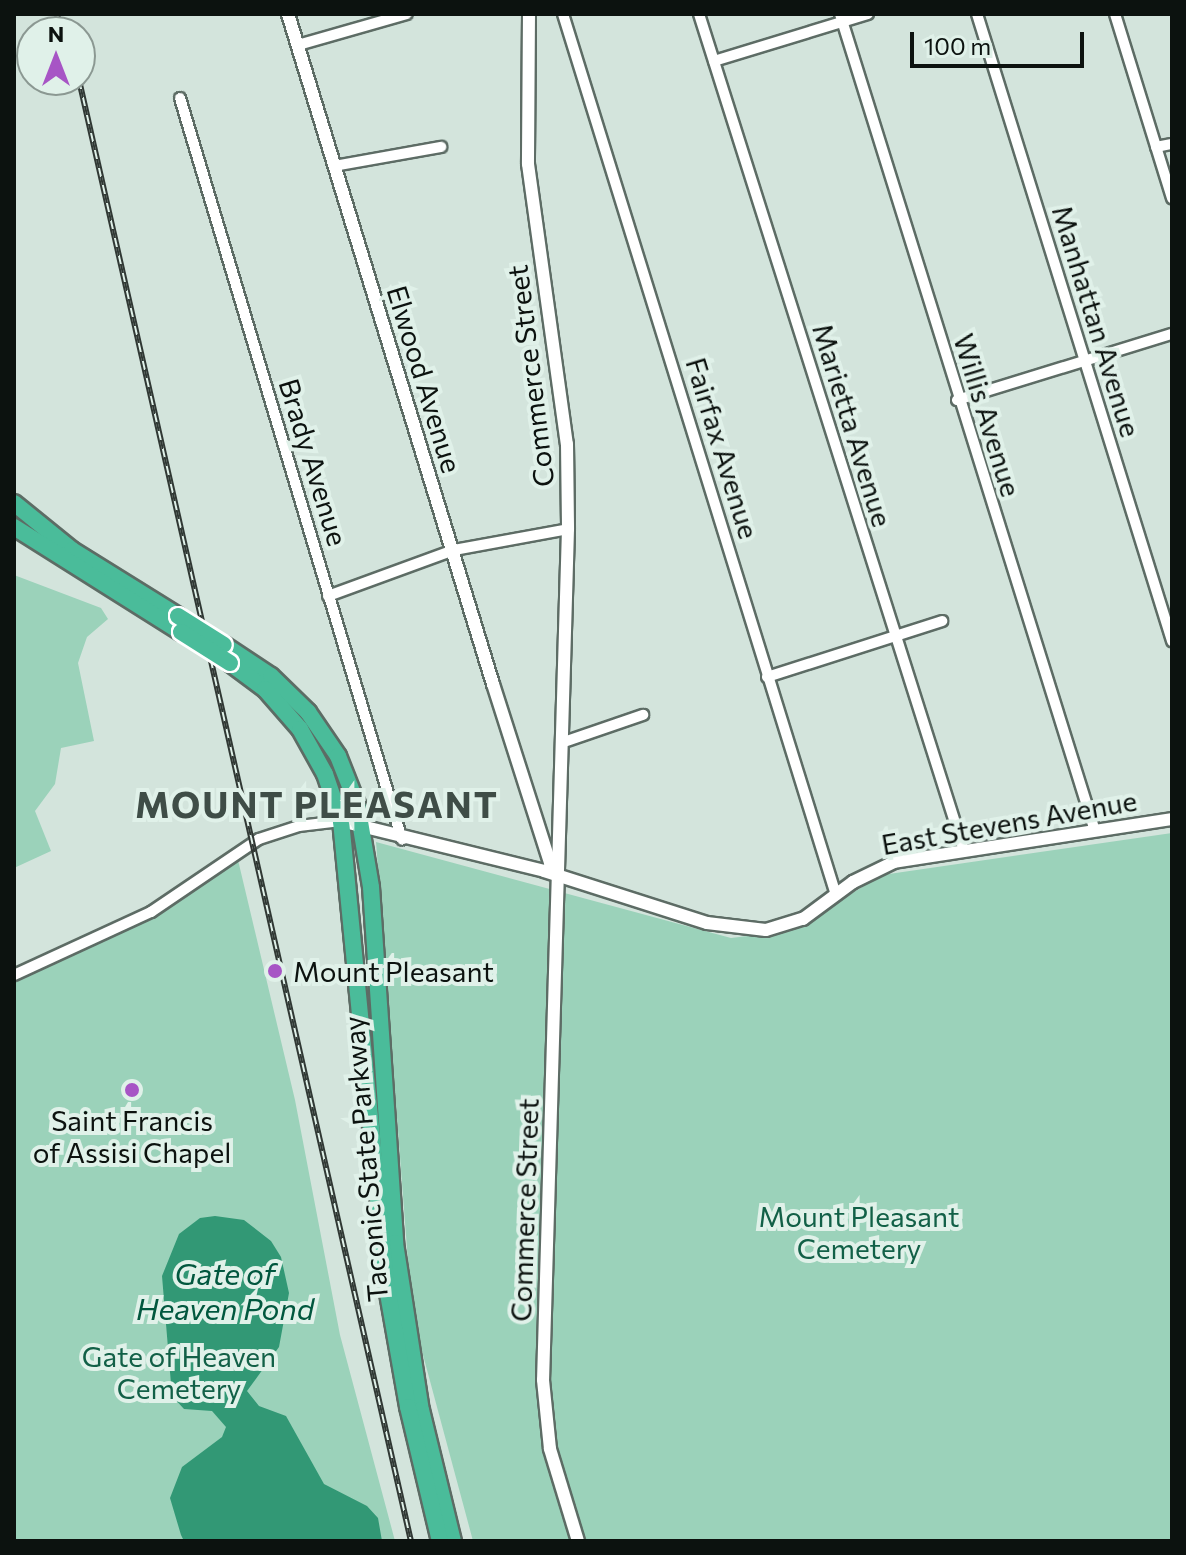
<!DOCTYPE html>
<html>
<head>
<meta charset="utf-8">
<style>
  body { margin:0 }
  #map { position:relative; width:1186px; height:1555px; overflow:hidden; background:#d3e4dc; font-family:Commissioner,sans-serif }
  div>[style] { position:absolute }
  [style*='--x'] { left:calc(var(--x)*1px); top:calc(var(--y)*1px); width:calc(var(--w)*1px); rotate:calc(var(--a)*1deg) }
  .green>* { inset:0; background:#9bd2ba }
  .water>* { inset:0; background:#329875 }
  .roads { filter:drop-shadow(2px 0 #5d6c65) drop-shadow(-2px 0 #5d6c65) drop-shadow(0 2px #5d6c65) drop-shadow(0 -2px #5d6c65) }
  .minor>* { height:10px; margin:-5px; padding:0 5px; transform-origin:5px; border-radius:5px; background:#fff }
  .tertiary>* { height:12px; margin:-6px; padding:0 6px; transform-origin:6px; border-radius:6px; background:#fff }
  .trunk>* { height:16px; margin:-8px; padding:0 8px; transform-origin:8px; border-radius:8px; background:#4abc9a }
  .rail>* { height:6px; margin-top:-3px; transform-origin:0; background:repeating-linear-gradient(90deg,#e0f1e9 0 9px,#303834 0 18px); box-sizing:border-box; border-block:2px solid #303834 }
  .bridges { filter:drop-shadow(2px 0 #fff) drop-shadow(-2px 0 #fff) drop-shadow(0 2px #fff) drop-shadow(0 -2px #fff) }
  .trunk-bridge>* { height:16px; margin:-8px; padding:0 8px; transform-origin:8px; border-radius:8px; background:#4abc9a }
  .dots>* { width:22px; height:22px; translate:-50% -50%; box-sizing:border-box; border:4px solid #e0f1e9; border-radius:50% }
  span { translate:-50% -50%; white-space:nowrap; text-align:center; line-height:1.15; -webkit-text-stroke:8px #e0f1e9; paint-order:stroke }
  .street-label { font-size:28px; color:#0c120f }
  .poi-label { font-size:28px; color:#0c120f }
  .left { translate:0 -50%; text-align:left }
  .park-label { font-size:28px; color:#126047 }
  .water-label { font-size:30px; color:#01573e; font-style:italic }
  .district-label { font-size:36px; color:#3f4d47; font-weight:700; letter-spacing:2px }
  .frame { position:absolute; inset:0; border:16px solid #0c120f; pointer-events:none }
  .north { position:absolute; left:16px; top:16px; width:80px; height:80px; box-sizing:border-box; background:#e0f1e9; border:2px solid #8b9892; border-radius:50%; rotate:0deg; font-size:22px; font-weight:700; line-height:32px; text-align:center; color:#0c120f }
  .north::after { content:''; display:block; margin:auto; width:28px; height:36px; background:#a755c5; clip-path:polygon(50% 0,100% 100%,50% 72%,0 100%) }
  .scale { position:absolute; left:910px; top:32px; width:174px; height:36px; box-sizing:border-box; border:4px solid #0c120f; border-top:0; padding-left:10px; font-size:24px; line-height:28px; white-space:nowrap; color:#0c120f; -webkit-text-stroke:6px #e0f1e9; paint-order:stroke }
</style>
</head>
<body>
<div id="map">
  <div class="green">
    <i style="clip-path:polygon(14px 575px,101px 608px,108px 619px,87px 637px,78px 663px,94px 741px,61px 748px,55px 784px,35px 811px,51px 851px,14px 868px)"></i>
    <i style="clip-path:polygon(1172px 833px,1172px 1541px,473px 1541px,412px 1314px,376px 842px,731px 938px,790px 931px,882px 875px)"></i>
    <i style="clip-path:polygon(238px 860px,295px 1100px,340px 1335px,395px 1541px,14px 1541px,14px 980px,140px 924px)"></i>
  </div>
  <div class="water">
    <i style="clip-path:polygon(215px 1216px,244px 1220px,271px 1241px,281px 1257px,289px 1293px,279px 1347px,247px 1391px,259px 1406px,286px 1416px,324px 1484px,367px 1506px,378px 1518px,382px 1541px,184px 1541px,181px 1535px,170px 1498px,182px 1467px,222px 1437px,226px 1427px,212px 1411px,184px 1409px,172px 1396px,162px 1276px,179px 1234px,200px 1218px)"></i>
  </div>
  <div class="roads">
    <div class="minor">
      <i style="--x:563;--y:14;--w:922;--a:72.78"></i>
      <i style="--x:699;--y:14;--w:878;--a:72.43"></i>
      <i style="--x:840;--y:14;--w:853;--a:72.67"></i>
      <i style="--x:977;--y:14;--w:657;--a:72.72"></i>
      <i style="--x:1115;--y:14;--w:193;--a:72.8"></i>
      <i style="--x:298;--y:45;--w:113;--a:-15.9"></i>
      <i style="--x:714;--y:61;--w:161;--a:-17"></i>
      <i style="--x:180;--y:98;--w:774;--a:73.34"></i>
      <i style="--x:1156;--y:147;--w:16;--a:-11"></i>
      <i style="--x:334;--y:166;--w:109;--a:-10.1"></i>
      <i style="--x:957;--y:400;--w:225;--a:-17.1"></i>
      <i style="--x:328;--y:596;--w:134;--a:-20.1"></i>
      <i style="--x:454;--y:550;--w:116;--a:-10.4"></i>
      <i style="--x:767;--y:677;--w:184;--a:-17.7"></i>
      <i style="--x:561;--y:743;--w:87;--a:-18.9"></i>
      <i style="--x:14;--y:975;--w:151;--a:-24.7"></i>
      <i style="--x:151;--y:912;--w:130;--a:-34.1"></i>
      <i style="--x:259;--y:839;--w:42;--a:-18"></i>
      <i style="--x:299;--y:826;--w:42;--a:-6.8"></i>
    </div>
    <div class="tertiary">
      <i style="--x:288;--y:14;--w:701;--a:72.99"></i>
      <i style="--x:493;--y:684;--w:188;--a:72.3"></i>
      <i style="--x:550;--y:863;--w:16;--a:55"></i>
      <i style="--x:529;--y:14;--w:150;--a:90.4"></i>
      <i style="--x:528;--y:164;--w:283;--a:82.1"></i>
      <i style="--x:567;--y:444;--w:85;--a:89.3"></i>
      <i style="--x:568;--y:529;--w:851;--a:91.68"></i>
      <i style="--x:543;--y:1380;--w:69;--a:84.2"></i>
      <i style="--x:550;--y:1449;--w:96;--a:73.1"></i>
      <i style="--x:341;--y:821;--w:209;--a:13.8"></i>
      <i style="--x:544;--y:871;--w:171;--a:17.7"></i>
      <i style="--x:707;--y:923;--w:59;--a:6.8"></i>
      <i style="--x:766;--y:930;--w:39;--a:-17"></i>
      <i style="--x:803;--y:919;--w:62;--a:-36.5"></i>
      <i style="--x:853;--y:882;--w:46;--a:-26"></i>
      <i style="--x:894;--y:862;--w:281;--a:-8.8"></i>
    </div>
    <div class="trunk">
      <i style="--x:14;--y:503;--w:75;--a:39"></i>
      <i style="--x:72;--y:550;--w:125;--a:31.9"></i>
      <i style="--x:14;--y:527;--w:197;--a:32.2"></i>
      <i style="--x:224;--y:645;--w:56;--a:33.4"></i>
      <i style="--x:271;--y:676;--w:52;--a:44.2"></i>
      <i style="--x:308;--y:712;--w:53;--a:55.7"></i>
      <i style="--x:338;--y:756;--w:52;--a:68.4"></i>
      <i style="--x:357;--y:804;--w:84;--a:80.4"></i>
      <i style="--x:371;--y:887;--w:357;--a:86.1"></i>
      <i style="--x:395;--y:1243;--w:169;--a:81.2"></i>
      <i style="--x:421;--y:1410;--w:135;--a:76.3"></i>
      <i style="--x:230;--y:663;--w:44;--a:36.6"></i>
      <i style="--x:265;--y:689;--w:53;--a:48.8"></i>
      <i style="--x:300;--y:729;--w:51;--a:60.9"></i>
      <i style="--x:325;--y:774;--w:50;--a:71.2"></i>
      <i style="--x:341;--y:821;--w:463;--a:84.4"></i>
      <i style="--x:386;--y:1282;--w:127;--a:80"></i>
      <i style="--x:408;--y:1407;--w:138;--a:76.6"></i>
    </div>
  </div>
  <div class="rail">
    <i style="--x:57;--y:14;--w:18;--a:77"></i>
    <i style="--x:79;--y:80;--w:1498;--a:77.2"></i>
  </div>
  <div class="bridges">
    <div class="trunk-bridge">
      <i style="--x:178;--y:616;--w:54;--a:32.2"></i>
      <i style="--x:181;--y:632;--w:58;--a:32.3"></i>
    </div>
  </div>
  <div class="dots">
    <i style="left:275px;top:971px;background:#a755c5"></i>
    <i style="left:132px;top:1090px;background:#a755c5"></i>
  </div>
  <div class="street-label">
    <span style="left:1097px;top:321px;rotate:73deg">Manhattan Avenue</span>
    <span style="left:530px;top:376px;rotate:-97deg">Commerce Street</span>
    <span style="left:425px;top:379px;rotate:73deg">Elwood Avenue</span>
    <span style="left:988px;top:415px;rotate:73deg">Willis Avenue</span>
    <span style="left:853px;top:425px;rotate:73deg">Marietta Avenue</span>
    <span style="left:723px;top:448px;rotate:73deg">Fairfax Avenue</span>
    <span style="left:314px;top:462px;rotate:73deg">Brady Avenue</span>
    <span style="left:1009px;top:822px;rotate:-10deg">East Stevens Avenue</span>
    <span style="left:365px;top:1159px;rotate:-95deg">Taconic State Parkway</span>
    <span style="left:524px;top:1210px;rotate:-88deg">Commerce Street</span>
  </div>
  <div class="poi-label">
    <span class="left" style="left:293px;top:971px">Mount Pleasant</span>
    <span style="left:132px;top:1136px">Saint Francis<br>of Assisi Chapel</span>
  </div>
  <div class="park-label">
    <span style="left:859px;top:1232px">Mount Pleasant<br>Cemetery</span>
    <span style="left:179px;top:1372px">Gate of Heaven<br>Cemetery</span>
  </div>
  <div class="water-label">
    <span style="left:225px;top:1290px">Gate of<br>Heaven Pond</span>
  </div>
  <div class="district-label">
    <span style="left:317px;top:804px">MOUNT PLEASANT</span>
  </div>
  <div class="frame"></div>
  <div class="north">N</div>
  <div class="scale">100 m</div>
</div>
</body>
</html>
